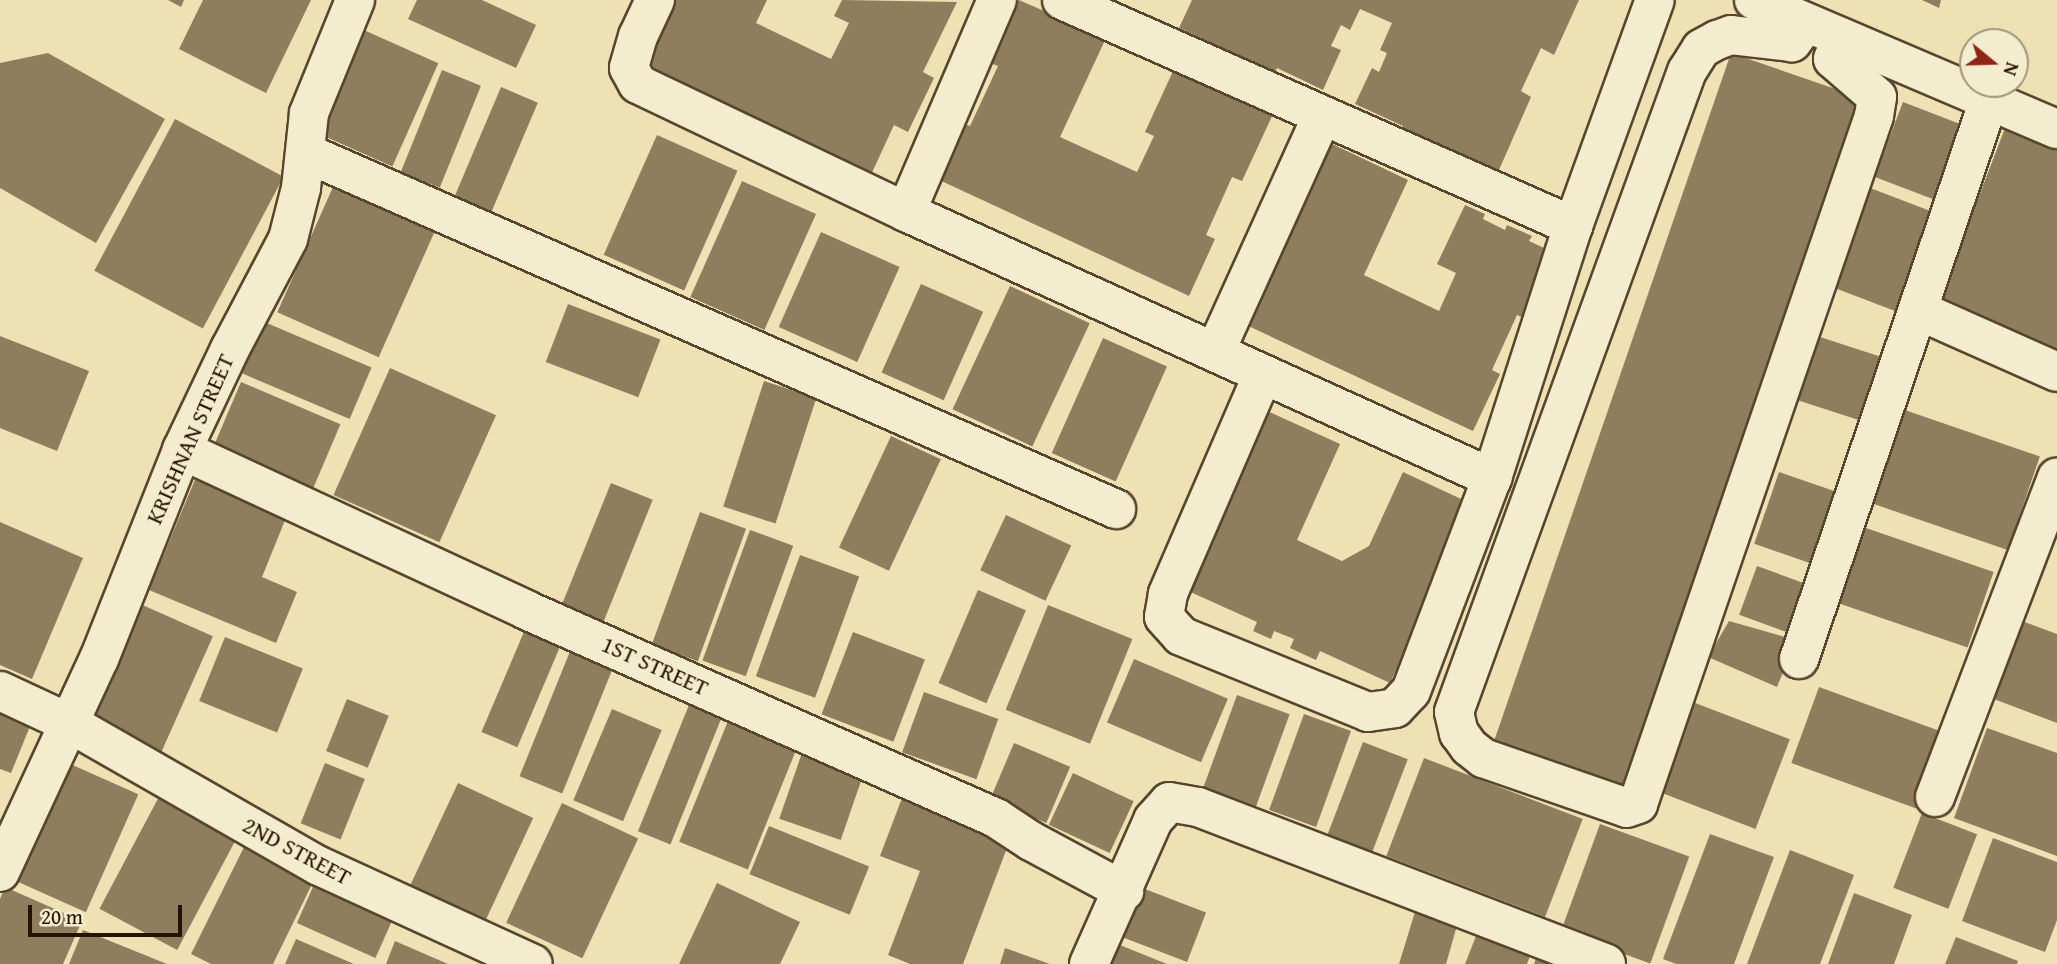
<!DOCTYPE html>
<html>
<head>
<meta charset="utf-8">
<style>
  body { margin:0 }
  #map { position:relative; width:2057px; height:964px; overflow:hidden; background:#eee1b4; font-family:"Gentium Book Plus",serif }
  div>[style] { position:absolute }
  [style*='--x'] { left:calc(var(--x)*1px); top:calc(var(--y)*1px); width:calc(var(--w)*1px); rotate:calc(var(--a)*1deg) }
  .building>* { inset:0; background:#8e7e5e; transform-origin:0 0 }
  .roads { filter:drop-shadow(2px 0 #57462d) drop-shadow(-2px 0 #57462d) drop-shadow(0 2px #57462d) drop-shadow(0 -2px #57462d) }
  .street>* { height:38px; margin:-19px; padding:0 19px; transform-origin:19px; border-radius:19px; background:#f4ecce }
  .secondary>* { height:38px; margin:-19px; padding:0 19px; transform-origin:19px; border-radius:19px; background:#f4ecce }
  span { translate:-50% -50%; white-space:nowrap; text-align:center; line-height:1.15; -webkit-text-stroke:6px #f4ecce; paint-order:stroke }
  .street-label { font-size:23px; color:#251200 }
  .north { position:absolute; left:1959px; top:28px; width:70px; height:70px; box-sizing:border-box; background:#f4ecce; border:2px solid #a1957c; border-radius:50%; rotate:109deg; font-size:19px; font-weight:700; line-height:28px; text-align:center; color:#251200 }
  .north::after { content:''; display:block; margin:auto; width:24px; height:32px; background:#8f2418; clip-path:polygon(50% 0,100% 100%,50% 72%,0 100%) }
  .scale { position:absolute; left:28px; top:905px; width:154px; height:32px; box-sizing:border-box; border:4px solid #251200; border-top:0; padding-left:9px; font-size:21px; line-height:24px; white-space:nowrap; color:#251200; -webkit-text-stroke:5px #f4ecce; paint-order:stroke }
</style>
</head>
<body>
<div id="map">
  <div class="building">
    <i style="clip-path:polygon(168px 0,184px 0,181px 7px)"></i>
    <i style="clip-path:polygon(203px 0,311px 0,266px 93px,179px 49px)"></i>
    <i style="clip-path:polygon(417px 0,482px 0,536px 25px,516px 68px,408px 19px)"></i>
    <i style="clip-path:polygon(670px 0,767px 0,756px 23px,831px 59px,849px 23px,834px 16px,842px 0,957px 2px,923px 72px,934px 78px,908px 132px,894px 125px,869px 179px,638px 67px)"></i>
    <i style="clip-path:polygon(1019px 0,1106px 38px,1060px 137px,1137px 172px,1154px 136px,1145px 132px,1174px 69px,1273px 114px,1242px 181px,1232px 177px,1206px 235px,1215px 239px,1189px 296px,937px 179px,962px 123px,970px 126px,998px 66px,990px 63px)"></i>
    <i style="clip-path:polygon(1192px 0,1579px 0,1554px 55px,1541px 48px,1521px 91px,1531px 97px,1495px 179px,1400px 134px,1403px 126px,1355px 104px,1372px 68px,1379px 72px,1387px 53px,1380px 50px,1392px 23px,1360px 9px,1350px 30px,1341px 25px,1331px 46px,1341px 50px,1323px 90px,1277px 68px,1273px 76px,1226px 50px,1225px 54px,1208px 46px,1210px 42px,1179px 28px)"></i>
    <i style="clip-path:polygon(1922px 0,1941px 0,1939px 8px)"></i>
    <i style="left:357px;top:27px;width:89px;height:113px;rotate:24deg"></i>
    <i style="clip-path:polygon(48px 53px,165px 119px,96px 243px,0 188px,0 63px)"></i>
    <i style="left:1731px;top:53px;width:140px;height:739px;rotate:19deg"></i>
    <i style="left:442px;top:70px;width:42px;height:110px;rotate:22deg"></i>
    <i style="left:501px;top:87px;width:40px;height:127px;rotate:23deg"></i>
    <i style="left:1903px;top:102px;width:66px;height:80px;rotate:21deg"></i>
    <i style="left:175px;top:119px;width:123px;height:172px;rotate:28deg"></i>
    <i style="clip-path:polygon(2005px 128px,2057px 148px,2057px 356px,1936px 309px)"></i>
    <i style="left:657px;top:135px;width:88px;height:131px;rotate:24deg"></i>
    <i style="clip-path:polygon(1328px 142px,1408px 180px,1364px 275px,1439px 311px,1456px 273px,1437px 264px,1465px 205px,1485px 214px,1483px 219px,1505px 230px,1507px 225px,1532px 236px,1529px 241px,1557px 254px,1526px 319px,1517px 315px,1492px 370px,1500px 374px,1473px 431px,1244px 324px)"></i>
    <i style="left:742px;top:181px;width:81px;height:127px;rotate:24deg"></i>
    <i style="left:1865px;top:186px;width:84px;height:106px;rotate:21deg"></i>
    <i style="left:333px;top:187px;width:111px;height:137px;rotate:24deg"></i>
    <i style="left:821px;top:232px;width:86px;height:104px;rotate:24deg"></i>
    <i style="left:921px;top:284px;width:68px;height:97px;rotate:24deg"></i>
    <i style="left:1010px;top:286px;width:88px;height:136px;rotate:25deg"></i>
    <i style="left:568px;top:304px;width:99px;height:62px;rotate:21deg"></i>
    <i style="left:262px;top:321px;width:119px;height:56px;rotate:23deg"></i>
    <i style="left:1814px;top:335px;width:84px;height:67px;rotate:18deg"></i>
    <i style="clip-path:polygon(0 336px,89px 371px,57px 451px,0 428px)"></i>
    <i style="left:1103px;top:338px;width:70px;height:126px;rotate:24deg"></i>
    <i style="left:390px;top:368px;width:116px;height:139px;rotate:24deg"></i>
    <i style="left:764px;top:381px;width:55px;height:132px;rotate:18deg"></i>
    <i style="left:241px;top:382px;width:108px;height:74px;rotate:23deg"></i>
    <i style="left:1899px;top:408px;width:149px;height:99px;rotate:19deg"></i>
    <i style="clip-path:polygon(1267px 411px,1340px 444px,1297px 540px,1342px 561px,1369px 546px,1403px 472px,1472px 504px,1390px 683px,1320px 651px,1316px 660px,1290px 648px,1294px 639px,1274px 631px,1271px 639px,1253px 631px,1257px 622px,1186px 590px)"></i>
    <i style="left:891px;top:436px;width:55px;height:123px;rotate:25deg"></i>
    <i style="clip-path:polygon(199px 470px,290px 508px,262px 577px,297px 592px,276px 643px,149px 590px)"></i>
    <i style="left:1779px;top:472px;width:73px;height:76px;rotate:19deg"></i>
    <i style="left:611px;top:483px;width:45px;height:132px;rotate:22deg"></i>
    <i style="left:700px;top:512px;width:49px;height:141px;rotate:20deg"></i>
    <i style="left:1006px;top:515px;width:72px;height:61px;rotate:25deg"></i>
    <i style="clip-path:polygon(0 522px,83px 558px,32px 679px,0 665px)"></i>
    <i style="left:1866px;top:528px;width:135px;height:80px;rotate:19deg"></i>
    <i style="left:750px;top:530px;width:46px;height:139px;rotate:20deg"></i>
    <i style="left:800px;top:555px;width:63px;height:129px;rotate:20deg"></i>
    <i style="left:1757px;top:566px;width:64px;height:52px;rotate:20deg"></i>
    <i style="left:978px;top:590px;width:52px;height:101px;rotate:23deg"></i>
    <i style="left:138px;top:603px;width:82px;height:134px;rotate:24deg"></i>
    <i style="left:1048px;top:605px;width:91px;height:113px;rotate:22deg"></i>
    <i style="clip-path:polygon(2014px 618px,2057px 634px,2057px 723px,1986px 696px)"></i>
    <i style="clip-path:polygon(1729px 621px,1796px 640px,1777px 687px,1708px 657px)"></i>
    <i style="left:526px;top:627px;width:39px;height:114px;rotate:23deg"></i>
    <i style="left:853px;top:632px;width:77px;height:88px;rotate:21deg"></i>
    <i style="left:225px;top:637px;width:84px;height:69px;rotate:22deg"></i>
    <i style="left:575px;top:639px;width:46px;height:148px;rotate:22deg"></i>
    <i style="left:1134px;top:659px;width:102px;height:69px;rotate:23deg"></i>
    <i style="left:1819px;top:687px;width:133px;height:81px;rotate:20deg"></i>
    <i style="left:924px;top:692px;width:79px;height:64px;rotate:20deg"></i>
    <i style="clip-path:polygon(0 694px,37px 709px,11px 773px,0 769px)"></i>
    <i style="left:693px;top:695px;width:35px;height:147px;rotate:22deg"></i>
    <i style="left:1237px;top:695px;width:56px;height:98px;rotate:20deg"></i>
    <i style="left:347px;top:699px;width:45px;height:56px;rotate:22deg"></i>
    <i style="left:1690px;top:701px;width:107px;height:96px;rotate:21deg"></i>
    <i style="left:612px;top:709px;width:54px;height:99px;rotate:23deg"></i>
    <i style="left:732px;top:711px;width:74px;height:141px;rotate:22deg"></i>
    <i style="left:1304px;top:714px;width:50px;height:102px;rotate:20deg"></i>
    <i style="clip-path:polygon(1987px 728px,2057px 753px,2057px 856px,1954px 818px)"></i>
    <i style="left:1363px;top:742px;width:48px;height:99px;rotate:21deg"></i>
    <i style="left:1014px;top:743px;width:61px;height:61px;rotate:23deg"></i>
    <i style="left:804px;top:747px;width:65px;height:76px;rotate:19deg"></i>
    <i style="left:1424px;top:758px;width:170px;height:105px;rotate:21deg"></i>
    <i style="left:68px;top:763px;width:77px;height:129px;rotate:24deg"></i>
    <i style="left:325px;top:763px;width:43px;height:65px;rotate:22deg"></i>
    <i style="left:1073px;top:773px;width:67px;height:57px;rotate:25deg"></i>
    <i style="left:458px;top:783px;width:83px;height:114px;rotate:25deg"></i>
    <i style="left:161px;top:793px;width:88px;height:131px;rotate:28deg"></i>
    <i style="clip-path:polygon(902px 798px,1010px 840px,963px 964px,910px 964px,888px 955px,920px 871px,880px 856px)"></i>
    <i style="left:562px;top:803px;width:84px;height:132px;rotate:25deg"></i>
    <i style="left:1922px;top:813px;width:59px;height:80px;rotate:21deg"></i>
    <i style="left:1600px;top:824px;width:95px;height:114px;rotate:20deg"></i>
    <i style="left:769px;top:826px;width:108px;height:52px;rotate:22deg"></i>
    <i style="clip-path:polygon(1710px 834px,1774px 857px,1734px 964px,1676px 964px,1663px 959px)"></i>
    <i style="clip-path:polygon(1993px 838px,2057px 862px,2057px 920px,2045px 952px,1962px 921px)"></i>
    <i style="clip-path:polygon(246px 843px,316px 876px,273px 964px,211px 964px,191px 954px)"></i>
    <i style="clip-path:polygon(1790px 850px,1854px 875px,1820px 964px,1747px 964px)"></i>
    <i style="left:316px;top:880px;width:86px;height:47px;rotate:24deg"></i>
    <i style="clip-path:polygon(717px 883px,800px 922px,780px 964px,679px 964px)"></i>
    <i style="left:1137px;top:886px;width:74px;height:53px;rotate:21deg"></i>
    <i style="clip-path:polygon(5px 887px,82px 921px,63px 964px,0 964px,0 899px)"></i>
    <i style="clip-path:polygon(1854px 893px,1912px 915px,1894px 964px,1828px 964px)"></i>
    <i style="clip-path:polygon(1418px 902px,1460px 915px,1446px 964px,1399px 964px)"></i>
    <i style="clip-path:polygon(83px 930px,167px 964px,69px 964px)"></i>
    <i style="clip-path:polygon(1476px 936px,1530px 956px,1527px 964px,1465px 964px)"></i>
    <i style="clip-path:polygon(1956px 937px,2018px 961px,2017px 964px,1945px 964px)"></i>
    <i style="clip-path:polygon(296px 939px,354px 964px,285px 964px)"></i>
    <i style="clip-path:polygon(395px 941px,448px 964px,386px 964px)"></i>
    <i style="clip-path:polygon(1110px 941px,1167px 964px,1101px 964px)"></i>
    <i style="clip-path:polygon(1005px 948px,1050px 964px,1000px 964px)"></i>
    <i style="clip-path:polygon(1537px 955px,1563px 964px,1534px 964px)"></i>
  </div>
  <div class="roads">
    <div class="street">
      <i style="--x:655;--y:0;--w:40;--a:115"></i>
      <i style="--x:638;--y:36;--w:33;--a:106"></i>
      <i style="--x:629;--y:68;--w:18;--a:61"></i>
      <i style="--x:638;--y:84;--w:297;--a:25.5"></i>
      <i style="--x:906;--y:212;--w:644;--a:24.41"></i>
      <i style="--x:1062;--y:0;--w:559;--a:23.86"></i>
      <i style="--x:1806;--y:23;--w:24;--a:126"></i>
      <i style="--x:1792;--y:42;--w:61;--a:-173.5"></i>
      <i style="--x:1731;--y:35;--w:15;--a:160"></i>
      <i style="--x:1717;--y:40;--w:18;--a:151"></i>
      <i style="--x:1701;--y:49;--w:26;--a:122"></i>
      <i style="--x:1687;--y:71;--w:682;--a:109.98"></i>
      <i style="--x:1454;--y:712;--w:22;--a:77"></i>
      <i style="--x:1459;--y:733;--w:17;--a:54"></i>
      <i style="--x:1469;--y:747;--w:18;--a:38"></i>
      <i style="--x:1483;--y:758;--w:152;--a:19.1"></i>
      <i style="--x:1627;--y:808;--w:12;--a:-20"></i>
      <i style="--x:1638;--y:804;--w:727;--a:-71.07"></i>
      <i style="--x:1874;--y:116;--w:19;--a:-81"></i>
      <i style="--x:1877;--y:97;--w:58;--a:-139.2"></i>
      <i style="--x:1833;--y:59;--w:23;--a:-67"></i>
      <i style="--x:306;--y:153;--w:885;--a:23.73"></i>
      <i style="--x:906;--y:212;--w:231;--a:-66.8"></i>
      <i style="--x:1918;--y:310;--w:152;--a:24"></i>
      <i style="--x:1215;--y:352;--w:259;--a:-65.6"></i>
      <i style="--x:1263;--y:374;--w:240;--a:113.4"></i>
      <i style="--x:1168;--y:594;--w:23;--a:100"></i>
      <i style="--x:1164;--y:617;--w:25;--a:48"></i>
      <i style="--x:1181;--y:636;--w:202;--a:22.1"></i>
      <i style="--x:1368;--y:712;--w:27;--a:-8"></i>
      <i style="--x:1395;--y:708;--w:23;--a:-47"></i>
      <i style="--x:1411;--y:691;--w:228;--a:-69.2"></i>
      <i style="--x:1492;--y:478;--w:265;--a:-72.2"></i>
      <i style="--x:1573;--y:226;--w:240;--a:-70.1"></i>
      <i style="--x:182;--y:450;--w:379;--a:24.9"></i>
      <i style="--x:526;--y:610;--w:514;--a:23.87"></i>
      <i style="--x:996;--y:818;--w:42;--a:33.3"></i>
      <i style="--x:1031;--y:841;--w:106;--a:28.3"></i>
      <i style="--x:1799;--y:659;--w:590;--a:-71.23"></i>
      <i style="--x:0;--y:691;--w:76;--a:24.9"></i>
      <i style="--x:69;--y:723;--w:288;--a:29.8"></i>
      <i style="--x:319;--y:866;--w:235;--a:24.6"></i>
      <i style="--x:1935;--y:797;--w:342;--a:-69.1"></i>
      <i style="--x:0;--y:872;--w:235;--a:-65.1"></i>
      <i style="--x:99;--y:659;--w:225;--a:-68.3"></i>
      <i style="--x:182;--y:450;--w:112;--a:-64.6"></i>
      <i style="--x:230;--y:349;--w:124;--a:-62.2"></i>
      <i style="--x:288;--y:239;--w:53;--a:-75.7"></i>
      <i style="--x:301;--y:188;--w:75;--a:-83.9"></i>
      <i style="--x:309;--y:113;--w:122;--a:-67.8"></i>
      <i style="--x:1089;--y:964;--w:158;--a:-66"></i>
      <i style="--x:1153;--y:820;--w:24;--a:-48"></i>
      <i style="--x:1169;--y:802;--w:29;--a:10"></i>
      <i style="--x:1198;--y:807;--w:437;--a:21"></i>
    </div>
    <div class="secondary">
      <i style="--x:1754;--y:0;--w:329;--a:23.1"></i>
    </div>
  </div>
  <div class="street-label">
    <span style="left:190px;top:439px;rotate:-66deg">KRISHNAN STREET</span>
    <span style="left:655px;top:666px;rotate:24deg">1ST STREET</span>
    <span style="left:297px;top:851px;rotate:28deg">2ND STREET</span>
  </div>
  <div class="north">N</div>
  <div class="scale">20 m</div>
</div>
</body>
</html>
